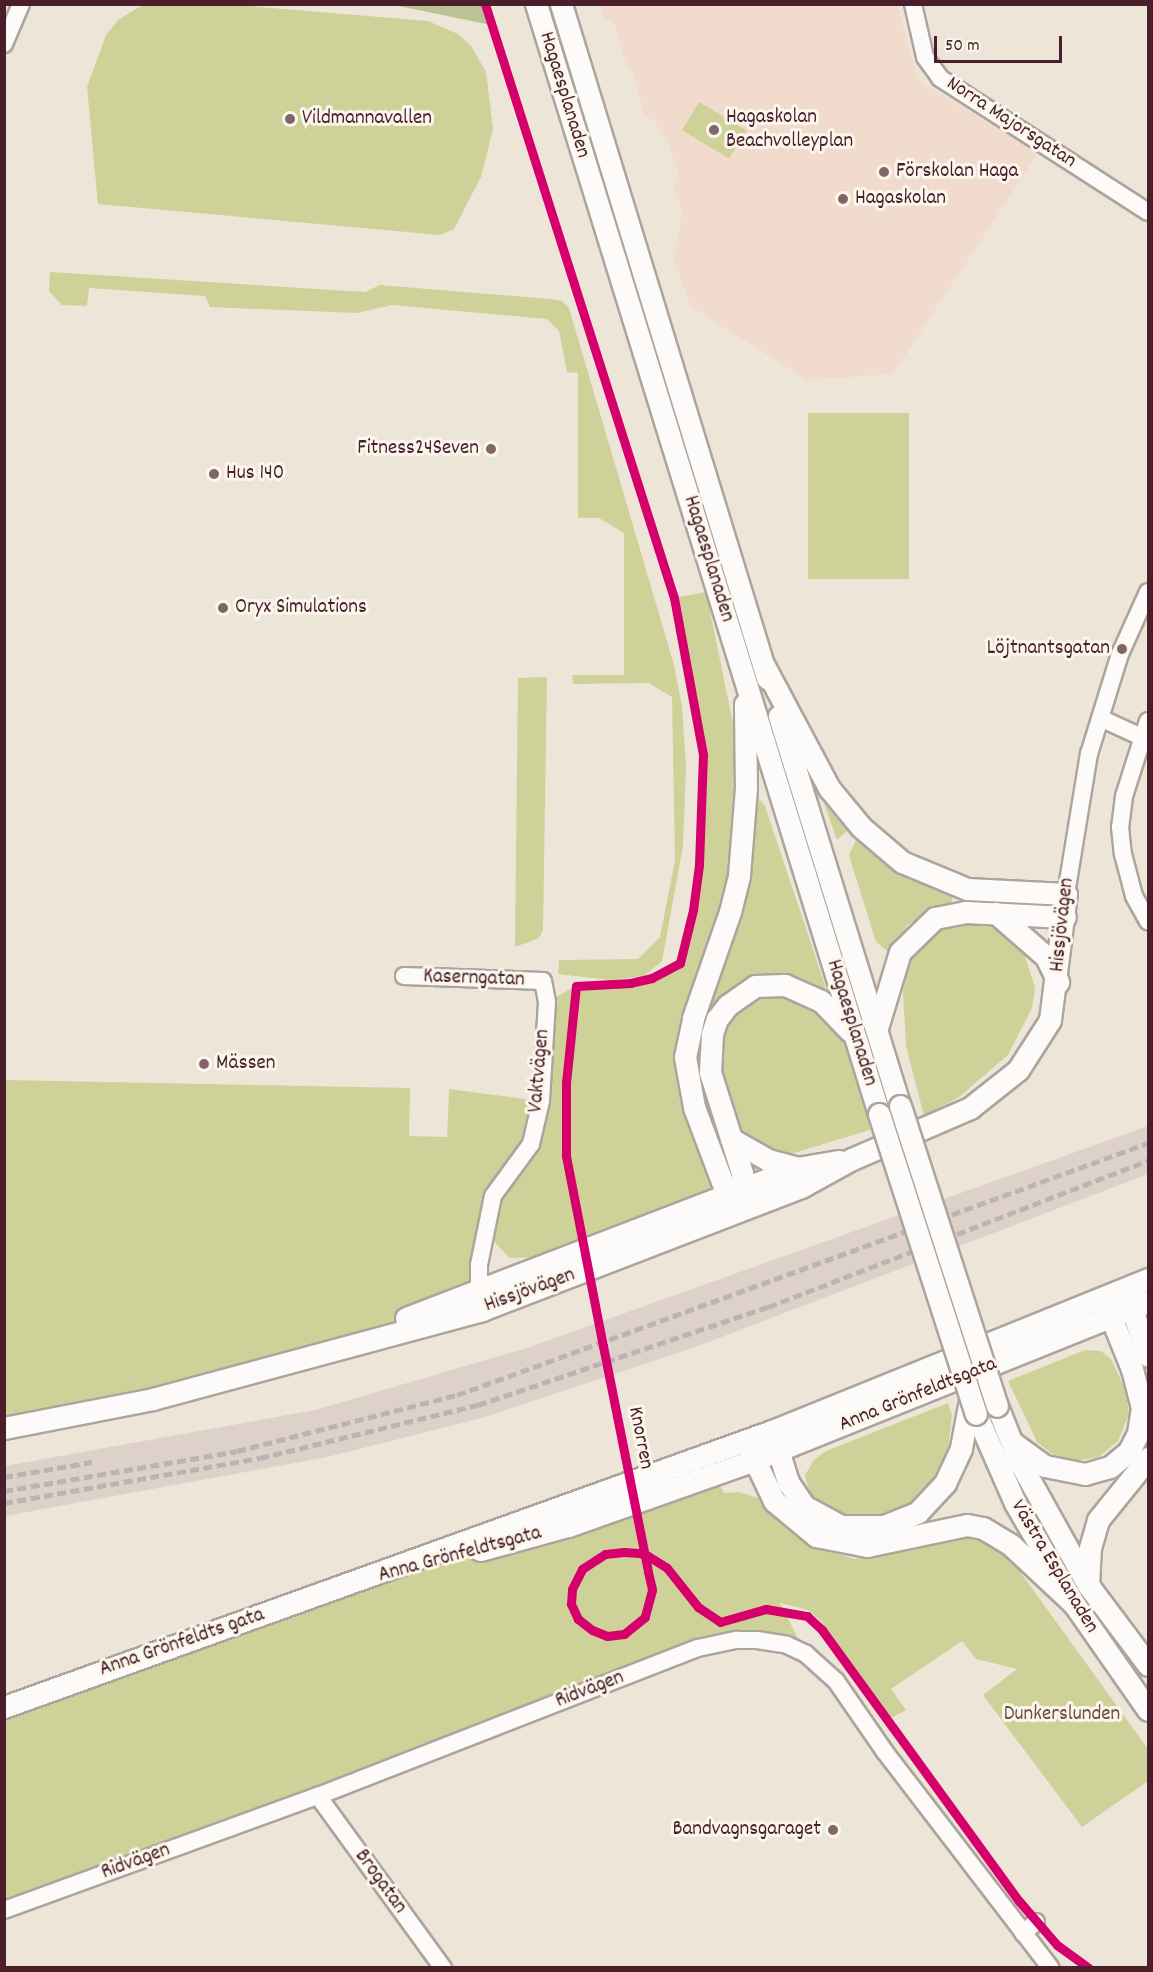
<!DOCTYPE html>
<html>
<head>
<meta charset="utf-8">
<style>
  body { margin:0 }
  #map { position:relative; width:1153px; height:1972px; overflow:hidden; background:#ede5d8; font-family:Dekko,sans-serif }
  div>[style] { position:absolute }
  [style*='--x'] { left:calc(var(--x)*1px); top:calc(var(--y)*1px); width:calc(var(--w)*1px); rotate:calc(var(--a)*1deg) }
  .built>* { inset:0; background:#f1dbcc }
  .industrial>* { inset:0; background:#ded1c9 }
  .green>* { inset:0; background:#cfd298; transform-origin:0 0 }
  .forest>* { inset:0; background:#bac393 }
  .roads { filter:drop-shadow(2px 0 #aea49e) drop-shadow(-2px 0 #aea49e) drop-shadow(0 2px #aea49e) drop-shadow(0 -2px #aea49e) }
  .minor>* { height:16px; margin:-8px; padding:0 8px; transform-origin:8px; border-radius:8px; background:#fcfbf9 }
  .major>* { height:21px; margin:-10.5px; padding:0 10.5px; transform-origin:10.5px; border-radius:10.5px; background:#fcfbf9 }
  .rail>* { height:4.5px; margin-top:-2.25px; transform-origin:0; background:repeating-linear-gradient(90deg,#bab4b3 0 9px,transparent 0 13.5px) }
  .bridges { filter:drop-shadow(2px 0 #aea49e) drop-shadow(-2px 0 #aea49e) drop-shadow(0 2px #aea49e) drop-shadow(0 -2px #aea49e) }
  .major-bridge>* { height:21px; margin:-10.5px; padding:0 10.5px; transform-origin:10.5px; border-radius:10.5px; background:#fcfbf9 }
  .cycleway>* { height:9px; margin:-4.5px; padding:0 4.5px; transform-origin:4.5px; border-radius:4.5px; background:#d6006c }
  .dots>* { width:16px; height:16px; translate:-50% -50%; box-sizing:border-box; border:3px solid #fbf7ec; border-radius:50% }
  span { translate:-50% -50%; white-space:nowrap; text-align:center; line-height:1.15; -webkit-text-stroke:6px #fbf7ec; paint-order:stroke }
  .street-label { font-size:21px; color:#4a1f2b }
  .poi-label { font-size:21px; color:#4a1f2b }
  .left { translate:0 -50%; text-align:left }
  .right { translate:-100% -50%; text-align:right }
  .park-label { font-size:21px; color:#6a503c }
  .frame { position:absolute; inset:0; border:6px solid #4a1f2b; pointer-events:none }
  .scale { position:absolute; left:934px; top:36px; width:128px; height:27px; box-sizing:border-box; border:3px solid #4a1f2b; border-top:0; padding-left:8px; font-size:18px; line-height:21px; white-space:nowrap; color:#4a1f2b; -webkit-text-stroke:4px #fbf7ec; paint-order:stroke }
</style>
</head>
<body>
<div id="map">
  <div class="built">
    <i style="clip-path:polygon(600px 5px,897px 5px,918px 80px,1038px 153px,893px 374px,807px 380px,690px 306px,674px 260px,682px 211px,673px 187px,679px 175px,666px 138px,660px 134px,656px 122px,644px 116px,633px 71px,627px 67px,614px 23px,603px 17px)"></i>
  </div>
  <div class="industrial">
    <i style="clip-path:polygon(1148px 1126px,1148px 1174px,693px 1348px,482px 1418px,327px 1457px,5px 1516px,5px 1466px,315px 1410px,527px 1348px)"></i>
  </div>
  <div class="green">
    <i style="clip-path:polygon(144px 4px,237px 5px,428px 21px,458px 34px,471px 46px,486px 72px,493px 129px,481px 177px,454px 229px,440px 235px,98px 204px,87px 87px,106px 35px,118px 20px)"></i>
    <i style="left:699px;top:102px;width:55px;height:33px;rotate:31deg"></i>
    <i style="clip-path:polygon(50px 272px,365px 292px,380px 285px,551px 299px,562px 301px,569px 308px,674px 665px,682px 706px,686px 767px,683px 846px,662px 961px,644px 976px,610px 980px,558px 974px,559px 960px,638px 959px,660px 937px,675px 860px,672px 697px,649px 683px,573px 684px,572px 675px,624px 675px,624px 533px,599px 518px,578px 518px,578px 373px,567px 372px,559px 331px,547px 319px,392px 305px,357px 313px,210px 307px,205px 296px,89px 288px,87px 306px,62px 305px,49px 291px)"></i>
    <i style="left:808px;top:413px;width:101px;height:166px"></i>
    <i style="clip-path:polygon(706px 592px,733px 723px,736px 771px,765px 806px,873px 1129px,794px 1153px,553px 1257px,509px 1258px,487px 1233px,478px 1292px,300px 1360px,5px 1428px,5px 1080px,410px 1088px,409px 1136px,447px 1137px,449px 1089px,541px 1101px,547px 1002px,576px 986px,652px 978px,680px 963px,693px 910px,699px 865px,703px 755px,674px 598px)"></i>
    <i style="clip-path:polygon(547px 677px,543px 930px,539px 938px,515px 947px,518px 678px)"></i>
    <i style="clip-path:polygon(824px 803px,847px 831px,837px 840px,836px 837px)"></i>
    <i style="clip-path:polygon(856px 840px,904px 875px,953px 897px,951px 903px,933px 909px,908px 925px,889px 952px,876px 942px,851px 862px,849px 855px)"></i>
    <i style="clip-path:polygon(962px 922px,981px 922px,1000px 929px,1024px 953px,1035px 988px,1032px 1008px,1008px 1055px,958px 1098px,924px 1116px,906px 1046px,903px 991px,908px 969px,904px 966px,911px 952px,930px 933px)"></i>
    <i style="clip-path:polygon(1085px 1350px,1101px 1351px,1111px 1359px,1126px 1391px,1129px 1414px,1118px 1441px,1099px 1457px,1076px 1461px,1055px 1456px,1037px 1442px,1008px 1381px)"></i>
    <i style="clip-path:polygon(948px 1403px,952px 1415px,948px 1451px,932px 1480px,910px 1503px,878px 1516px,855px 1518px,829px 1510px,810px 1494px,805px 1475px,814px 1460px,826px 1451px)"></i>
    <i style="clip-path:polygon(714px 1474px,724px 1493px,739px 1492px,758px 1498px,790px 1531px,814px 1546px,855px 1559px,958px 1538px,986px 1540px,1010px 1558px,1148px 1749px,1148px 1781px,1082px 1827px,983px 1695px,1017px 1669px,976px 1659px,962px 1641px,891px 1689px,906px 1710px,891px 1718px,821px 1621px,808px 1610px,780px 1603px,806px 1654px,737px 1640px,5px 1910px,5px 1707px,361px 1582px,568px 1526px)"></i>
  </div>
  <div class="forest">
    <i style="clip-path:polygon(394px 5px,485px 5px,491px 25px)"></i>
  </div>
  <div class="roads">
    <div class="minor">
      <i style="--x:913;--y:4;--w:54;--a:77.2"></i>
      <i style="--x:925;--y:57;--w:26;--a:54"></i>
      <i style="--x:940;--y:78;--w:247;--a:32.8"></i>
      <i style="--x:4;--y:44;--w:43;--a:-67"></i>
      <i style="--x:1100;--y:718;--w:53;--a:24.6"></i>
      <i style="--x:1148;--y:721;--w:79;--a:107.7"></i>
      <i style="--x:1124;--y:796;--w:31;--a:97"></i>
      <i style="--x:1120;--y:827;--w:27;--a:84"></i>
      <i style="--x:1123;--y:854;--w:43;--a:75.3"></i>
      <i style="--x:1134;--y:896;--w:29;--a:61"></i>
      <i style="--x:1066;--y:894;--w:142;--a:-80.7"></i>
      <i style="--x:1089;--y:754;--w:105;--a:-72.8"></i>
      <i style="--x:1120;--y:654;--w:68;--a:-65.7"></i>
      <i style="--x:404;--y:976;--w:139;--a:2.1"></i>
      <i style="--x:543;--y:981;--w:21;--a:79"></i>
      <i style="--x:547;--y:1002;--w:99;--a:93.5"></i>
      <i style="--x:541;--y:1101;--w:44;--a:103.1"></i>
      <i style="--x:531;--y:1144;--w:64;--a:126.2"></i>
      <i style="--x:493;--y:1196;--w:70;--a:101.5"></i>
      <i style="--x:479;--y:1265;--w:35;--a:90"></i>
      <i style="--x:318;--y:1796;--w:213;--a:54"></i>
      <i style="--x:4;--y:1910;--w:334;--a:-20"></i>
      <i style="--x:318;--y:1796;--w:408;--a:-21.3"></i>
      <i style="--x:698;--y:1648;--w:40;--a:-12"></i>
      <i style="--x:737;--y:1640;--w:20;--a:0"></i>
      <i style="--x:757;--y:1640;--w:30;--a:9"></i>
      <i style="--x:787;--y:1645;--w:21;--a:25"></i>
      <i style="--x:806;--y:1654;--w:40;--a:42"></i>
      <i style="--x:836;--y:1681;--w:86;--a:55.4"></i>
      <i style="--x:885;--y:1752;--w:272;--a:52.5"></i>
      <i style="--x:1023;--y:1933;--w:17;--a:-40"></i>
    </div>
    <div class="major">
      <i style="--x:536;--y:4;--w:1162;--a:72.83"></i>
      <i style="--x:561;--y:4;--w:705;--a:73"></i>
      <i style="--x:779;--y:716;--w:408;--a:72.8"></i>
      <i style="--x:996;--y:913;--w:67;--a:41.3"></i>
      <i style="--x:1046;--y:957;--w:28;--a:64"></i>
      <i style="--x:877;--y:1028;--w:79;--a:-73.2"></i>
      <i style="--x:900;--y:952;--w:49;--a:-44.2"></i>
      <i style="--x:935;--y:918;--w:32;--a:-11"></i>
      <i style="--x:966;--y:912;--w:99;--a:2.9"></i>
      <i style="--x:731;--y:1139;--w:43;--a:29.6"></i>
      <i style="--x:768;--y:1160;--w:30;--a:15"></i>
      <i style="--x:744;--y:1200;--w:27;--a:-94"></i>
      <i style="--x:742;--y:1173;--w:106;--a:-107.6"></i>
      <i style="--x:710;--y:1072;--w:38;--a:-87"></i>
      <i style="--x:712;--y:1034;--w:16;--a:-72"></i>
      <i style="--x:717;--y:1019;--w:18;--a:-52"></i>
      <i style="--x:728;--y:1005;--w:33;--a:-35"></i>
      <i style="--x:755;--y:986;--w:30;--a:-2"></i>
      <i style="--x:785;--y:985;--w:39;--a:24"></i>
      <i style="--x:821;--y:1001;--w:42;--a:46"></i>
      <i style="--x:738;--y:1203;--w:14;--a:-144"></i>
      <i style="--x:727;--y:1195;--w:94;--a:-110.6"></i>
      <i style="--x:694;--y:1107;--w:51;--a:-100.2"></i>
      <i style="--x:685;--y:1057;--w:40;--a:-78"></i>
      <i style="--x:693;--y:1018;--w:112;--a:-70.8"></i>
      <i style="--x:730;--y:912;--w:38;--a:-76"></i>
      <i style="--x:739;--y:875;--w:87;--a:-85.4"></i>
      <i style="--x:746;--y:788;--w:84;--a:-90.7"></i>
      <i style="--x:1128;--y:1298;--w:61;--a:71"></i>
      <i style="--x:406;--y:1318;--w:419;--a:-21"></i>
      <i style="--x:797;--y:1168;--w:43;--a:-9.5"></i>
      <i style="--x:997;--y:1406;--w:59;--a:68.2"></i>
      <i style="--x:1019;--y:1461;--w:142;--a:60.9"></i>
      <i style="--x:1088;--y:1585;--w:100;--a:53.1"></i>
      <i style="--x:976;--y:1414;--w:97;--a:66.3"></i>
      <i style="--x:1015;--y:1503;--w:117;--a:59.7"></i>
      <i style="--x:1074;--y:1604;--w:129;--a:55.1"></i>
      <i style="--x:4;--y:1428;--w:152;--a:-11"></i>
      <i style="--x:153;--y:1399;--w:341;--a:-15.1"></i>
      <i style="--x:482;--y:1310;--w:342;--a:-21.1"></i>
      <i style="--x:801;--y:1187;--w:58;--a:-28.8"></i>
      <i style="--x:852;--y:1159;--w:129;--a:-23.4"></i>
      <i style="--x:970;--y:1108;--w:61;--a:-38.4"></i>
      <i style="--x:1018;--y:1070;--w:59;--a:-57.4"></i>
      <i style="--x:1050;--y:1020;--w:127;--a:-82.8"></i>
      <i style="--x:1066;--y:894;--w:99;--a:-177.1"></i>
      <i style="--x:967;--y:889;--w:70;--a:-157.4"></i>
      <i style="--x:902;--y:862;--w:54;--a:-139.5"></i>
      <i style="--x:861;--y:827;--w:50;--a:-129.4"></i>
      <i style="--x:829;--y:788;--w:140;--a:-118"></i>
      <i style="--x:774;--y:1437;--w:47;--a:72.7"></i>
      <i style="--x:788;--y:1482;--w:29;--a:56"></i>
      <i style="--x:804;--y:1506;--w:42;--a:28.4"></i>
      <i style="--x:841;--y:1526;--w:43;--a:0"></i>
      <i style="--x:884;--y:1526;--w:37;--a:-22"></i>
      <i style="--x:918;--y:1512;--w:40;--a:-47"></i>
      <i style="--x:945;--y:1483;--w:38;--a:-65"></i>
      <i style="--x:961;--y:1448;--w:49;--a:-79.4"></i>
      <i style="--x:1013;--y:1443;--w:39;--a:36"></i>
      <i style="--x:1045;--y:1466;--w:41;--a:11.3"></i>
      <i style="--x:1085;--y:1474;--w:26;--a:-16"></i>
      <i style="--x:1110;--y:1467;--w:25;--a:-40"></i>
      <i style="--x:1129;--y:1451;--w:20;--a:-63"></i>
      <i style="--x:1138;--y:1433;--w:25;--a:-81"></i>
      <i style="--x:1142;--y:1408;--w:40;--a:-104.4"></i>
      <i style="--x:1132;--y:1369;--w:67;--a:-112"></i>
      <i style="--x:749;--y:1448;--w:59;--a:64.7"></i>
      <i style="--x:774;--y:1501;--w:55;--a:39.8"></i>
      <i style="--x:816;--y:1536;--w:52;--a:11.1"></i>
      <i style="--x:867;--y:1546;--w:102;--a:-11.9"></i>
      <i style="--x:967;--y:1525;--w:16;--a:11"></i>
      <i style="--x:983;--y:1528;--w:33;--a:31"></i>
      <i style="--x:1011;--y:1545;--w:86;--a:43.1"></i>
      <i style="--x:480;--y:1550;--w:91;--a:-15.3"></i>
      <i style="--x:568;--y:1526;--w:197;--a:-19.5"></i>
      <i style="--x:754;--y:1460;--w:424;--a:-21.9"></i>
      <i style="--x:1088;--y:1585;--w:37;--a:-87"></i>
      <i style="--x:1090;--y:1548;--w:29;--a:-74"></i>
      <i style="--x:1098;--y:1520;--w:80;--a:-51.1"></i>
      <i style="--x:4;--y:1707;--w:816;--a:-19.77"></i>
      <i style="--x:772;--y:1431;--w:406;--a:-22"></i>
    </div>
  </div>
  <div class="rail">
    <i style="--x:4;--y:1477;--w:89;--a:-9.7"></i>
    <i style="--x:4;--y:1491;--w:236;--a:-9.7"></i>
    <i style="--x:237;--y:1451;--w:227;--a:-14.3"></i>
    <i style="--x:457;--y:1395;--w:736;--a:-20.04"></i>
    <i style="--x:4;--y:1503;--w:260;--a:-10"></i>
    <i style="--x:260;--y:1458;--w:224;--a:-13.7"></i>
    <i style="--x:478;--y:1405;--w:306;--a:-18.7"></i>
    <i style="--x:768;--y:1307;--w:407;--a:-21.1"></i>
  </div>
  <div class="bridges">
    <div class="major-bridge">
      <i style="--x:900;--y:1106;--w:315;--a:72.1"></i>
      <i style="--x:879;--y:1114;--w:315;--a:72.1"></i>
    </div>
  </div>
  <div class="cycleway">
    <i style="--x:485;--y:4;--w:623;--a:72.35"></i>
    <i style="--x:674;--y:598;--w:160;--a:79.5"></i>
    <i style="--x:703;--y:755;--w:110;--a:92.1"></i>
    <i style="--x:699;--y:865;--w:45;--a:97.6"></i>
    <i style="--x:693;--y:910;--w:55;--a:103.8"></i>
    <i style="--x:680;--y:963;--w:32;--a:152"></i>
    <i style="--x:652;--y:978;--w:22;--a:167"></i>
    <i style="--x:631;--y:983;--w:55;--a:176.9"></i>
    <i style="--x:576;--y:986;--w:98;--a:95.9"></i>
    <i style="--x:566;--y:1083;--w:73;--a:90"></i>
    <i style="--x:566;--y:1156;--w:194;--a:79"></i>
    <i style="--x:603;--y:1346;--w:230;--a:78.7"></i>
    <i style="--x:648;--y:1572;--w:18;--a:77"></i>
    <i style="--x:652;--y:1590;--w:28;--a:105"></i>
    <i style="--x:645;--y:1617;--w:27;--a:141"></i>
    <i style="--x:624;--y:1634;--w:17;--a:173"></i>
    <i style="--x:607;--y:1636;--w:16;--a:-158"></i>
    <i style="--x:592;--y:1630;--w:18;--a:-142"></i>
    <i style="--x:578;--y:1619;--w:17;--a:-115"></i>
    <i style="--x:571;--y:1604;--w:15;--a:-86"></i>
    <i style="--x:572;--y:1589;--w:22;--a:-63"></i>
    <i style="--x:582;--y:1569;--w:27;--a:-33"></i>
    <i style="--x:605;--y:1554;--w:19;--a:-6"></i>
    <i style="--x:624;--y:1552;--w:15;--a:4"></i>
    <i style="--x:639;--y:1553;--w:9;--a:18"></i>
    <i style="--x:648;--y:1556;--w:22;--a:32"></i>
    <i style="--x:667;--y:1568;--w:50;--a:51.5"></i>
    <i style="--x:698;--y:1607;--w:27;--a:34"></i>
    <i style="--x:720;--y:1622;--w:48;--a:-15.8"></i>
    <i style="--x:766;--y:1609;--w:42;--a:9.7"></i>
    <i style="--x:807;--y:1616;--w:21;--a:43"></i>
    <i style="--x:822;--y:1630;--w:335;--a:54"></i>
    <i style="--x:1019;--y:1901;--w:58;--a:49.2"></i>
    <i style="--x:1057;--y:1945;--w:39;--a:36"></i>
  </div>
  <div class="dots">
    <i style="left:290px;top:119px;background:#836468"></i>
    <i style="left:714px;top:130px;background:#836468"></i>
    <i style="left:884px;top:172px;background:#836468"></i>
    <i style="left:843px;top:199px;background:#836468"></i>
    <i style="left:491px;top:449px;background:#836468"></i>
    <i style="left:214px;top:474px;background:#836468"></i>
    <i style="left:223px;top:608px;background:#836468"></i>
    <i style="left:1122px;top:649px;background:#836468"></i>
    <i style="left:204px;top:1064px;background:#836468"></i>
    <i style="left:833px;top:1830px;background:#836468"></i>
  </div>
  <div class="street-label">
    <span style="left:564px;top:95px;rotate:73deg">Hagaesplanaden</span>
    <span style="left:1011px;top:123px;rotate:33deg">Norra Majorsgatan</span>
    <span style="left:708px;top:559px;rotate:73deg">Hagaesplanaden</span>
    <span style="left:1063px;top:925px;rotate:-84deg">Hissjövägen</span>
    <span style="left:474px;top:979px;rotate:2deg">Kaserngatan</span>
    <span style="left:851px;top:1023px;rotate:73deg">Hagaesplanaden</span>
    <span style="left:540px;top:1071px;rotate:-85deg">Vaktvägen</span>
    <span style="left:530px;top:1291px;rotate:-20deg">Hissjövägen</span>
    <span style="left:918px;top:1395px;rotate:-22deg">Anna Grönfeldtsgata</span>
    <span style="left:640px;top:1438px;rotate:79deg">Knorren</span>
    <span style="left:460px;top:1555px;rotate:-15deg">Anna Grönfeldtsgata</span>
    <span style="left:1054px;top:1567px;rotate:59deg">Västra Esplanaden</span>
    <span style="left:182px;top:1643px;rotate:-19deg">Anna Grönfeldts gata</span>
    <span style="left:590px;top:1690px;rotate:-21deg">Ridvägen</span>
    <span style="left:136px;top:1862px;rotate:-20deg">Ridvägen</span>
    <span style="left:380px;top:1882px;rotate:54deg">Brogatan</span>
  </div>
  <div class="poi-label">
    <span class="left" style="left:726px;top:130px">Hagaskolan<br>Beachvolleyplan</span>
    <span class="left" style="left:302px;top:119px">Vildmannavallen</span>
    <span class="left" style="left:896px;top:172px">Förskolan Haga</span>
    <span class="left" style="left:855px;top:199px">Hagaskolan</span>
    <span class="right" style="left:479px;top:449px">Fitness24Seven</span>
    <span class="left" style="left:226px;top:474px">Hus 140</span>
    <span class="left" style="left:235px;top:608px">Oryx Simulations</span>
    <span class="right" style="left:1110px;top:649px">Löjtnantsgatan</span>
    <span class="left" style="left:216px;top:1064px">Mässen</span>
    <span class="right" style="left:821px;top:1830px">Bandvagnsgaraget</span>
  </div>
  <div class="park-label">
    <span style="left:1062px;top:1715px">Dunkerslunden</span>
  </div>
  <div class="frame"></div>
  <div class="scale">50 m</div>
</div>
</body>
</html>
